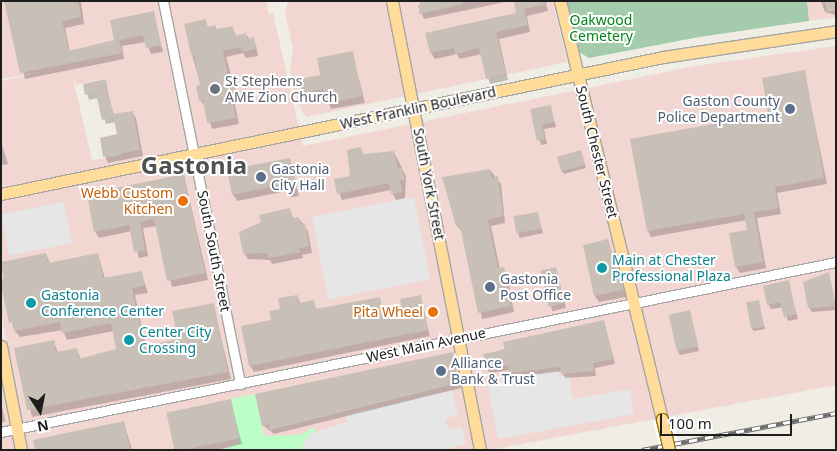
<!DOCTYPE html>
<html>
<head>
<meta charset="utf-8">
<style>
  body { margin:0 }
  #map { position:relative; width:837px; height:451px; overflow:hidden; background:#f0ede4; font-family:"Noto Sans",sans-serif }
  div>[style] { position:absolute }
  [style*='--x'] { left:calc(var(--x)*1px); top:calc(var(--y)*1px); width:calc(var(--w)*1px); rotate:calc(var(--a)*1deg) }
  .commercial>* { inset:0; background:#f2d6d2 }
  .cemetery>* { inset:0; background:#a3cbac }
  .park>* { inset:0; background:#bdfdc8 }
  .parking>* { inset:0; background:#e6e6e6; transform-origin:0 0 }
  .pier>* { inset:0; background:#fff }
  .shadow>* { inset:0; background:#0003; transform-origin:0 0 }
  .building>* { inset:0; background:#c8c0b6; transform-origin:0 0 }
  .roads { filter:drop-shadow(1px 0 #a5a5a5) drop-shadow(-1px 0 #a5a5a5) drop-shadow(0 1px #a5a5a5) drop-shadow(0 -1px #a5a5a5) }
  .minor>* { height:9px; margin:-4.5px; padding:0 4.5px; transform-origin:4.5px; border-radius:4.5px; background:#fff }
  .major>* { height:11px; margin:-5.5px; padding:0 5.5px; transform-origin:5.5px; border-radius:5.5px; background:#ffdc9a }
  .rail>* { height:4.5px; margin-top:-2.25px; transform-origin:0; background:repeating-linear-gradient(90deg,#fff 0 8px,#6c6c6c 0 16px); box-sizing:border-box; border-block:1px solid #6c6c6c }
  .bridges { filter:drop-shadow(1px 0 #997300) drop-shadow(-1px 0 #997300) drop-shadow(0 1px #997300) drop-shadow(0 -1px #997300) }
  .major-bridge>* { height:11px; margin:-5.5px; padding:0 5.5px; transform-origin:5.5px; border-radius:5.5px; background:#ffdc9a }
  .dots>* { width:14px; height:14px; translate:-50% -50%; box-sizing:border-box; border:2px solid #fff; border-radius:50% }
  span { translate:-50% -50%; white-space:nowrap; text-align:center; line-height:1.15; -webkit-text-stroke:4px #fff; paint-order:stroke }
  .park-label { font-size:14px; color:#048519 }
  .worship-label { font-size:14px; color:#5b616d }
  .left { translate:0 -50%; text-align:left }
  .service-label { font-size:14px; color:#4e5e75 }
  .right { translate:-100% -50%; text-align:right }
  .street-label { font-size:14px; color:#1e1e1e }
  .food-label { font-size:14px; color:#c56008 }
  .culture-label { font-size:14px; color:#0d838f }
  .town-label { font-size:24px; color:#515151; font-weight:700 }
  .frame { position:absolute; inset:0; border:2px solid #1e1e1e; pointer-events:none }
  .north { position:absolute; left:15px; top:386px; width:50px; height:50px; -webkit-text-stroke:4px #fff; paint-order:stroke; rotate:169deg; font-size:14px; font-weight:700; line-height:20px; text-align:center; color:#1e1e1e }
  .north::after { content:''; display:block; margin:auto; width:18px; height:22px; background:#1e1e1e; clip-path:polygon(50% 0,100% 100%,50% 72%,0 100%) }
  .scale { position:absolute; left:660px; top:414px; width:132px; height:22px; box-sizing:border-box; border:2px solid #1e1e1e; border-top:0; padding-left:6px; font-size:15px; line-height:18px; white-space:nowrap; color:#1e1e1e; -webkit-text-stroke:4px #fff; paint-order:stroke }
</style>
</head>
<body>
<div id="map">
  <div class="commercial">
    <i style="clip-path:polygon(evenodd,1px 1px,266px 1px,269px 14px,273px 13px,303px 146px,695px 66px,836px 46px,836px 385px,490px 450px,1px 450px,1px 346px,27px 340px,7px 344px,1px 314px,1px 81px,48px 71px,1px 79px,1px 1px,72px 74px,76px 85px,106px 78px,121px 155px,79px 163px,92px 160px,72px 74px)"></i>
    <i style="clip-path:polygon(288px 1px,553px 1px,567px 62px,306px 117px,297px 102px,290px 71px,293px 49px,285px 12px)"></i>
    <i style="clip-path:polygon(807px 1px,836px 1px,836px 17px,809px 21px)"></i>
  </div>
  <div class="cemetery">
    <i style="clip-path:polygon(566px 1px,807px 1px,809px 21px,699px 37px,589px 58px,579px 52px)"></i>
  </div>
  <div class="park">
    <i style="clip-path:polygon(255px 394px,264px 436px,300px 435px,314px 427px,315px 432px,309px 434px,301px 450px,221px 450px,240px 443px,231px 399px)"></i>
  </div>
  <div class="parking">
    <i style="left:414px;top:197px;width:84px;height:104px;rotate:79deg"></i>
    <i style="left:64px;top:202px;width:42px;height:64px;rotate:79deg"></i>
    <i style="clip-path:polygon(557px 370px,560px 377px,569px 375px,573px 399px,630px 389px,634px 414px,498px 439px,487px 381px)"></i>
    <i style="clip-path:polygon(452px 390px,458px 415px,448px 418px,445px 423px,450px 429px,462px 428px,465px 444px,442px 450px,301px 450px,309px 434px,347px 422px,346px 415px)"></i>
  </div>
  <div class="pier">
    <i style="clip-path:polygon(672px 417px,680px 450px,660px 450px,653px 421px)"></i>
  </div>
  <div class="shadow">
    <i style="clip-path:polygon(5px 1px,81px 1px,84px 24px,65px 28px,70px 52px,115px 41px,153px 13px,163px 52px,151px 54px,146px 42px,122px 46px,124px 59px,25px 79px)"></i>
    <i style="clip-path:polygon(428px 1px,510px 1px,424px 19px,418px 6px)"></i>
    <i style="clip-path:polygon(515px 1px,545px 1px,548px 11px,527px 16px,530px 32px,499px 39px,508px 80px,490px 84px,481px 54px,460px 59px,457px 54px,435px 59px,431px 53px,518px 14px)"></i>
    <i style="clip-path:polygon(821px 1px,836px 1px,836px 15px,825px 12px)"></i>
    <i style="clip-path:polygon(205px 21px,208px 27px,217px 31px,232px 28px,237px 37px,246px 35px,256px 45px,258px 56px,246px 58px,243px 53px,226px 57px,238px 99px,234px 100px,239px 124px,212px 129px,205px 106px,200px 100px,201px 86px,192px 55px)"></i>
    <i style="clip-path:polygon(352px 52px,365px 103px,331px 109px,326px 95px,307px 99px,303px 92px)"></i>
    <i style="clip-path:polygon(804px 71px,827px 184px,777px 193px,781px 214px,757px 218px,766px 268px,740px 273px,736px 267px,749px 231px,747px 220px,651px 237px,648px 231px,770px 115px)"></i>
    <i style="clip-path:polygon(105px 80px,114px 116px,132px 112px,136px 118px,143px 156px,108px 163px,105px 156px,119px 135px,116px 122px,106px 124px,98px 98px,89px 100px,85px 85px)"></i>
    <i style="clip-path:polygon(550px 106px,556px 127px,544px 129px,547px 144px,541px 145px,532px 110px)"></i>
    <i style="clip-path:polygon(1px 142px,8px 164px,1px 165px)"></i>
    <i style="clip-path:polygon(580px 151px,586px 168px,564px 174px,561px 170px)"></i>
    <i style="clip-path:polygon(394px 152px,406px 176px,405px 198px,396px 200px,391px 190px,342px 200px,339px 193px,364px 155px)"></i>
    <i style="clip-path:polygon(290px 159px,299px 196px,291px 197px,287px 191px,237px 201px,233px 194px)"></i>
    <i style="clip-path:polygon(490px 170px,501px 184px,505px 223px,491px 226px,500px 269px,503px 269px,507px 275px,514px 312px,482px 319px,463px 232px,457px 226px)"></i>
    <i style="clip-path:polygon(184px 175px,208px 280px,172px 287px,157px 226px,143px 228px,148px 256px,139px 258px,132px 231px,99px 238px,95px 231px)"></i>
    <i style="clip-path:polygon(289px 210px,294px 219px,299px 219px,308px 231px,312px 253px,302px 255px,303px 258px,272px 264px,270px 260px,248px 259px,244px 253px)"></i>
    <i style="clip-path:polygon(537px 213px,543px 233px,520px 238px,518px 233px)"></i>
    <i style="clip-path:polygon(608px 241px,626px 297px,599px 302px,595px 296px)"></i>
    <i style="clip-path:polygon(46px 254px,50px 264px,98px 254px,105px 279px,141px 272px,148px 293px,135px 295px,146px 347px,179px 340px,213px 304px,231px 379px,32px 417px,16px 349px,54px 342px,58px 353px,77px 349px,81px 360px,118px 350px,114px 331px,67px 340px,63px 330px,20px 337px,14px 330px,2px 280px)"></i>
    <i style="left:556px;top:268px;width:41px;height:14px;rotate:76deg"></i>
    <i style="clip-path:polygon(828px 274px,836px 310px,812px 312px,809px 307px)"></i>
    <i style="clip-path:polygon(788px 282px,798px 319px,788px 321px,783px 307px,771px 309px,768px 304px)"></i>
    <i style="clip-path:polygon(297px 296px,301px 304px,313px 302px,317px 310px,379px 299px,386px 320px,404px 317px,420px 296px,430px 336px,254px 372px,250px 366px,272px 321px)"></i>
    <i style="clip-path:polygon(758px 302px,765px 329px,754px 331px,752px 329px)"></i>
    <i style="clip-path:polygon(690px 312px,699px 351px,680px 355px,677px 350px)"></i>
    <i style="clip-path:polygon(604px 321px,615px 364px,595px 368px,596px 376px,565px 378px,562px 371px,513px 378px,510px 370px,490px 373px,487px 369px,484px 355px)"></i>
    <i style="clip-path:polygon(452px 354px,461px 388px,274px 434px,263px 425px)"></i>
    <i style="clip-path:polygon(230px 400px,242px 444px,217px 450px,175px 450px,167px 413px)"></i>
    <i style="clip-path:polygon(1px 402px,5px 421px,1px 424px)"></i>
    <i style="clip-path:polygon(124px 423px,132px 450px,36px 450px)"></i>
  </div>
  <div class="building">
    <i style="clip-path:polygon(4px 1px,78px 1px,81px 17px,62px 21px,69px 51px,114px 40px,110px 20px,154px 11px,161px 45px,146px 48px,143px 35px,119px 40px,122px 53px,20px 73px)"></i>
    <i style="clip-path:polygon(420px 1px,462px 1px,462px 4px,419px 14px)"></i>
    <i style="clip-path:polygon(514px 1px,547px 1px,547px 4px,524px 9px,528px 25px,496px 32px,506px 74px,486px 79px,479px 48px,455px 54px,454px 48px,430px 53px,425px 33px,516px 13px)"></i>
    <i style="clip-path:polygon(825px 1px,836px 1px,836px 10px,827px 12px)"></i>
    <i style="clip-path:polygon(206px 19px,207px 27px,215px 25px,217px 29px,233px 26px,235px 36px,246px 33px,247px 39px,254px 37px,256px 49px,242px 52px,241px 47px,223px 51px,229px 80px,233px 79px,235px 93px,231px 94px,236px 118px,207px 123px,203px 100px,199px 101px,196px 86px,200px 85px,194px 55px,191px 55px,184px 24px)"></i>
    <i style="clip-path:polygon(353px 51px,362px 96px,326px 104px,323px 89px,302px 93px,299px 79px,320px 75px,317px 58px)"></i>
    <i style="clip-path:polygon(805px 70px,824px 178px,775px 187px,778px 208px,754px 212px,763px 262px,735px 267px,729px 233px,747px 230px,744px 214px,647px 231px,630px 139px,768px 114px,762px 78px)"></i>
    <i style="clip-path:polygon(106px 79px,113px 117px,102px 120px,96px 93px,85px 95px,83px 84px)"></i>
    <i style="clip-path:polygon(551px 105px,554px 122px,542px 124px,545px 139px,537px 141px,530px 109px)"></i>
    <i style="clip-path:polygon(133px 111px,140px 150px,103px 157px,100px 138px,117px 134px,113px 114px)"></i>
    <i style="clip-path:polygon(360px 147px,364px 154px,394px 151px,398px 169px,402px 168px,405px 180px,400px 181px,402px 192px,391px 194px,389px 183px,337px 194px,334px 179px,350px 176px,347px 150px)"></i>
    <i style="left:581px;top:150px;width:15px;height:25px;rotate:74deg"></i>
    <i style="clip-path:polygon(290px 158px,297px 189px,286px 191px,284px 184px,232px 195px,227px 170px)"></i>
    <i style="clip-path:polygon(490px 169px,492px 178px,498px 176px,503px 216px,488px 220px,498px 268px,504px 267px,511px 306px,478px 313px,460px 226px,456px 226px,442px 177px)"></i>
    <i style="clip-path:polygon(184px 174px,205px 273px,167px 281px,154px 219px,140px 222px,145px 250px,134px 252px,129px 225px,94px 232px,87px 194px)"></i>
    <i style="clip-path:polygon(290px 208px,293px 218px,299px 217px,300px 224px,305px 223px,309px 246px,299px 248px,300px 252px,268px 258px,267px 253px,243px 254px,239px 232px,261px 222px,259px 215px)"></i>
    <i style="left:538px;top:212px;width:17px;height:25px;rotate:80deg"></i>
    <i style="clip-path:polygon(608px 239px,623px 290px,594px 296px,583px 245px)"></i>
    <i style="clip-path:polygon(46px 253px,48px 263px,98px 253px,103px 278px,142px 271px,145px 285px,132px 288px,144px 346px,178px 339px,172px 311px,214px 303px,228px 372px,27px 410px,14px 348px,54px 340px,56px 352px,77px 348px,79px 359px,116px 349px,111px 323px,62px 333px,60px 322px,14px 331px,13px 322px,9px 323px,1px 285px,4px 279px,1px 262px)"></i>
    <i style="left:556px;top:267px;width:37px;height:16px;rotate:77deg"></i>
    <i style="clip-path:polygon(829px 272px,836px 306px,808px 308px,803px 282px)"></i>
    <i style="clip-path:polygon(789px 280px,796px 314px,784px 317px,780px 302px,767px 305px,763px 286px)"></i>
    <i style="clip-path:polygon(298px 295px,299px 303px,314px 300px,316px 309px,380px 297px,384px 319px,403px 316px,400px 299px,421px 295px,428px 330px,249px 366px,241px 326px,271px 320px,269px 311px,280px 309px,278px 298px)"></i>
    <i style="left:759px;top:300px;width:27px;height:13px;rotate:80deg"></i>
    <i style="left:690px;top:310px;width:37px;height:22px;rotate:77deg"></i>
    <i style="clip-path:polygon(604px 320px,613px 359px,593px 363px,594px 371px,561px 374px,560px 367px,509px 373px,508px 365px,486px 369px,483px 354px,505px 350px,503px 342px)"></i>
    <i style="clip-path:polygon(453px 352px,459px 383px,270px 430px,269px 424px,262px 426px,255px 394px)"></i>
    <i style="left:231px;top:399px;width:40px;height:66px;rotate:78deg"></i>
    <i style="clip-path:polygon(124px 421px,130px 450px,35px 450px,33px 440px)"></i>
  </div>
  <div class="roads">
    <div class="minor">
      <i style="--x:163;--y:1;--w:391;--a:78.6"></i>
      <i style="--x:1;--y:432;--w:852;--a:-11.51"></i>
    </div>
    <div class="major">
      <i style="--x:392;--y:1;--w:458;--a:78.9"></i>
      <i style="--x:560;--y:1;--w:430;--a:76.3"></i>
      <i style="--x:1;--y:194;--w:676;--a:-11.69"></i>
      <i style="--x:663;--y:57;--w:175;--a:-8.5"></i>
      <i style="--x:1;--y:346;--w:106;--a:79.1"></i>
    </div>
  </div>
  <div class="rail">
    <i style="--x:642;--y:450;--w:197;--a:-10.8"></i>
  </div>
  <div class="bridges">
    <div class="major-bridge">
      <i style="--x:662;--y:419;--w:32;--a:77"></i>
    </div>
  </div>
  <div class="dots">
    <i style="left:215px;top:89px;background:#6b7280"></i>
    <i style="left:790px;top:109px;background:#5c6f8a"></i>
    <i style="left:261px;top:177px;background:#5c6f8a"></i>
    <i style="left:183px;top:201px;background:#e8710a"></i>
    <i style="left:602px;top:268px;background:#0f9aa8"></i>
    <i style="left:490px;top:287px;background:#5c6f8a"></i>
    <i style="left:31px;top:303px;background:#0f9aa8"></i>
    <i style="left:433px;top:312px;background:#e8710a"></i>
    <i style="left:129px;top:340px;background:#0f9aa8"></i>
    <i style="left:441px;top:371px;background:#5c6f8a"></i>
  </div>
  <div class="park-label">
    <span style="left:601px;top:28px">Oakwood<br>Cemetery</span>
  </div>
  <div class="worship-label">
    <span class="left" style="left:225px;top:89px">St Stephens<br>AME Zion Church</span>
  </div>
  <div class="service-label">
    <span class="right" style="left:780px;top:109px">Gaston County<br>Police Department</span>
    <span class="left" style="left:271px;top:177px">Gastonia<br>City Hall</span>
    <span class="left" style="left:500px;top:287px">Gastonia<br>Post Office</span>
    <span class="left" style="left:451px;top:371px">Alliance<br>Bank &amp; Trust</span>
  </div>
  <div class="street-label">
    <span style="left:418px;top:108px;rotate:-12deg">West Franklin Boulevard</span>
    <span style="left:597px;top:152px;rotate:76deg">South Chester Street</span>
    <span style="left:429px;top:184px;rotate:79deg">South York Street</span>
    <span style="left:214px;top:251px;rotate:79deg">South South Street</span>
    <span style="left:426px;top:345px;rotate:-12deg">West Main Avenue</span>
  </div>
  <div class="food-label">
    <span class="right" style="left:173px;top:201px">Webb Custom<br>Kitchen</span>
    <span class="right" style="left:423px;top:312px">Pita Wheel</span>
  </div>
  <div class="culture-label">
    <span class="left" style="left:612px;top:268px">Main at Chester<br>Professional Plaza</span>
    <span class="left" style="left:41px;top:303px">Gastonia<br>Conference Center</span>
    <span class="left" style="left:139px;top:340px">Center City<br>Crossing</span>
  </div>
  <div class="town-label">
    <span style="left:194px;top:165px">Gastonia</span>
  </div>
  <div class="frame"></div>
  <div class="north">N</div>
  <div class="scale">100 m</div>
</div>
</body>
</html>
